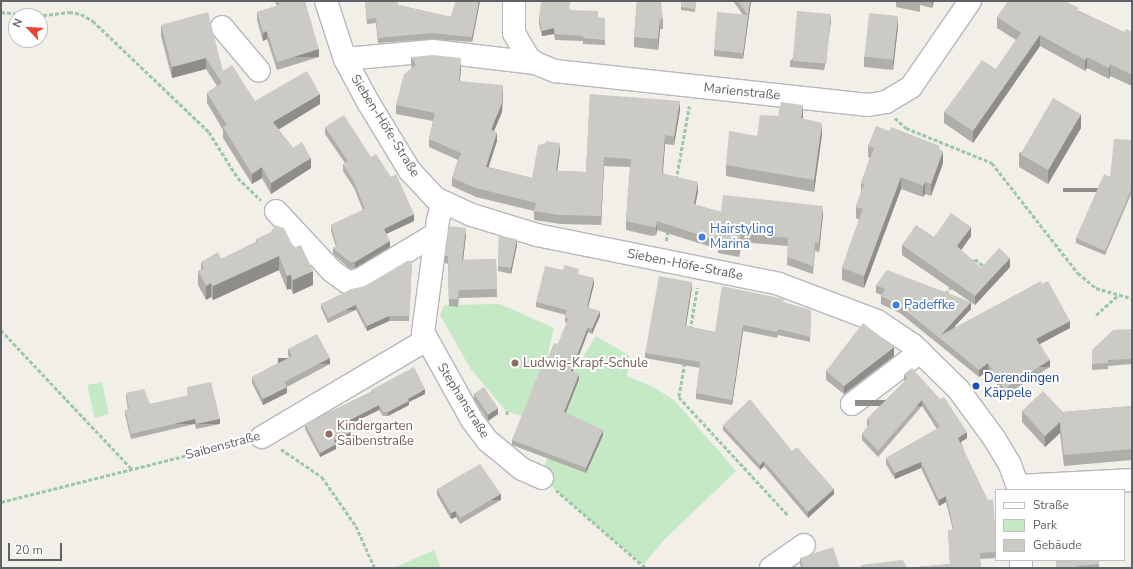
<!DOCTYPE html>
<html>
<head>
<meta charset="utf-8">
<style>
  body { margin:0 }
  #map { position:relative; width:1133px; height:569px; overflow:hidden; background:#f1efe8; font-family:"Nunito Sans",sans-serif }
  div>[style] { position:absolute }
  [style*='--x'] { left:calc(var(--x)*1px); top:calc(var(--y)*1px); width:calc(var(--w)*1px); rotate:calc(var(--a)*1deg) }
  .green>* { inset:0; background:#c5e8c5; transform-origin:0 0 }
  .path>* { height:2.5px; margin-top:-1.25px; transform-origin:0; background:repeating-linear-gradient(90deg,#9cc7a9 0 4px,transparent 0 6px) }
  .roads { filter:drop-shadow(1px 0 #b5b8bc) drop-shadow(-1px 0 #b5b8bc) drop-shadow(0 1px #b5b8bc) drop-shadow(0 -1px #b5b8bc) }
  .minor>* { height:22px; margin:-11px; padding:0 11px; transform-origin:11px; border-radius:11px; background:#fff }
  .wall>* { inset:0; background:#afaea9 }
  .shaded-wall>* { inset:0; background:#8f8d8a; transform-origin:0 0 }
  .building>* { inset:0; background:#cccac5; transform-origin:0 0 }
  .dots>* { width:11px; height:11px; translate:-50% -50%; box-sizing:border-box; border:2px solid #fff; border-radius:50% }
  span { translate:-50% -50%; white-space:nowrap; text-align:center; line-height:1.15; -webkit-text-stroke:4px #fff; paint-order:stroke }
  .street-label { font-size:13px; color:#5f6368 }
  .shop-label { font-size:13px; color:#366cbe }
  .left { translate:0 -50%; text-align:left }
  .education-label { font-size:13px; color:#785e54 }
  .transit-label { font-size:13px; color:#164399 }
  .frame { position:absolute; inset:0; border:2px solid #5f6368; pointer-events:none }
  .legend { position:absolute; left:995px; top:489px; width:130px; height:72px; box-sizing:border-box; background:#fff; border:1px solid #bfc1c3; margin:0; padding:5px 7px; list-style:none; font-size:12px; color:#5f6368 }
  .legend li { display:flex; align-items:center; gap:8px; height:20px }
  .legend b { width:20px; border:1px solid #bfc1c3 }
  .north { position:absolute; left:8px; top:8px; width:40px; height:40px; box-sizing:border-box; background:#fff; border:1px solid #bfc1c3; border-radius:50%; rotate:295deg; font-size:11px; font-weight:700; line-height:16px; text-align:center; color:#5f6368 }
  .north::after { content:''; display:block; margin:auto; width:14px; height:18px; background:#ea4335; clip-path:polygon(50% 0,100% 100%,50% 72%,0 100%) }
  .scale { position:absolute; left:8px; top:543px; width:54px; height:18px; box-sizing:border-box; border:2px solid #5f6368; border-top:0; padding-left:5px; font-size:12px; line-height:14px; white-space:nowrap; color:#5f6368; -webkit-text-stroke:3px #fff; paint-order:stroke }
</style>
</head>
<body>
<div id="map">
  <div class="green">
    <i style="clip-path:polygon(500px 304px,554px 328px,544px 371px,523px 417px,505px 410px,470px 368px,440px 315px,444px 305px)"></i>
    <i style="clip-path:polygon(596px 336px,630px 356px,627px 376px,655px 388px,675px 401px,736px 471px,664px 540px,643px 565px,543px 479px,544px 467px,579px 379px,571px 376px)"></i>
    <i style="left:102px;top:382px;width:33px;height:15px;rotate:78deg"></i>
    <i style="clip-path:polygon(434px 550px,441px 568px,394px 568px)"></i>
  </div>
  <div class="path">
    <i style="--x:1;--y:12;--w:36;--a:6"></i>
    <i style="--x:37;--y:16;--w:32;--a:-7"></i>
    <i style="--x:69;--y:12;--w:12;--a:9"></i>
    <i style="--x:81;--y:14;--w:14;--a:30"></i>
    <i style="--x:93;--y:21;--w:161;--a:43.7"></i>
    <i style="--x:209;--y:132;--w:54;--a:57.8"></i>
    <i style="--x:238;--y:178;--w:32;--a:44"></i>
    <i style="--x:895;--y:118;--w:15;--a:42"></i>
    <i style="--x:906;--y:128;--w:93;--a:22.1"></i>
    <i style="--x:992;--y:163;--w:140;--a:52"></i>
    <i style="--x:1078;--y:273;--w:23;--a:40"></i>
    <i style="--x:1096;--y:288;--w:37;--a:16"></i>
    <i style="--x:676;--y:180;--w:75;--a:-80"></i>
    <i style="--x:666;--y:241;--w:11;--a:-80"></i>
    <i style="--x:972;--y:263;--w:5;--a:-53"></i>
    <i style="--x:975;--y:259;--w:13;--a:39"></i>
    <i style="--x:945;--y:294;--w:11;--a:-49"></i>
    <i style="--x:1096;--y:315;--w:30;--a:-42"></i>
    <i style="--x:1;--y:330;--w:191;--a:46.7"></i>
    <i style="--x:690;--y:330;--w:43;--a:-80.5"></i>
    <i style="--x:685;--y:363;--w:35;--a:100"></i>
    <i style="--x:679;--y:397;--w:162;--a:47.3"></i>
    <i style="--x:507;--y:411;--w:6;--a:81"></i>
    <i style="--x:281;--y:449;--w:50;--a:34.3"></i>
    <i style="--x:322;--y:477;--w:60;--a:55.2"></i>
    <i style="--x:356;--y:526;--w:46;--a:65.7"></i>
    <i style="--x:556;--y:490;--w:119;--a:40.9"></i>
    <i style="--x:1;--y:502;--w:251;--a:-14.1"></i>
  </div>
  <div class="roads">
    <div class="minor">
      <i style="--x:326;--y:1;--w:61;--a:71.9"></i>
      <i style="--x:345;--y:59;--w:49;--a:61.9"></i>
      <i style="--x:368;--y:102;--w:81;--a:58.7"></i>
      <i style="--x:410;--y:171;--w:37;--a:47"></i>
      <i style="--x:435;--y:198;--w:41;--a:24.7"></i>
      <i style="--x:472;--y:215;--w:68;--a:17.1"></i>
      <i style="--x:537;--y:235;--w:247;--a:11.4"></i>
      <i style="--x:779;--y:284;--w:105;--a:20.7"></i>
      <i style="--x:877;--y:321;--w:43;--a:33.7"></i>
      <i style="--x:913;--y:345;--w:63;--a:44.4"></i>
      <i style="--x:958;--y:389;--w:61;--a:53.7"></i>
      <i style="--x:994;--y:438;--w:31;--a:59"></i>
      <i style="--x:1010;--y:465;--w:27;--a:70"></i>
      <i style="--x:514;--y:1;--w:32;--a:90"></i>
      <i style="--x:514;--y:33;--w:28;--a:60"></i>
      <i style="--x:528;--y:57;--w:9;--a:41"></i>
      <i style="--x:535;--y:63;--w:22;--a:22"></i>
      <i style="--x:555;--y:71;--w:315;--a:6.2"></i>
      <i style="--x:868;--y:105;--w:18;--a:-9"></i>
      <i style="--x:886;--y:102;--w:29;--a:-31"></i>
      <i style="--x:911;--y:87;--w:104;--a:-55.5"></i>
      <i style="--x:222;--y:27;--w:57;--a:49.9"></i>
      <i style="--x:345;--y:59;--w:88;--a:-5.2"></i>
      <i style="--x:433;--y:51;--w:103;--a:6.7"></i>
      <i style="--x:443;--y:202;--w:19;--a:106"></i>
      <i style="--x:438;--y:220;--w:113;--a:97.6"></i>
      <i style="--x:423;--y:332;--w:101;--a:60.9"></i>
      <i style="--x:472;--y:420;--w:26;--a:53"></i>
      <i style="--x:488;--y:441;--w:44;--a:39.5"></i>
      <i style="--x:522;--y:469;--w:22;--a:24"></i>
      <i style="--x:276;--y:211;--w:82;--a:47"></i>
      <i style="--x:332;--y:271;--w:19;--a:36"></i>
      <i style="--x:347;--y:282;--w:12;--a:-9"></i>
      <i style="--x:359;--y:280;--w:90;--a:-30.9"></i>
      <i style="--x:852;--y:404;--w:86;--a:-37.4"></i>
      <i style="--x:262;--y:437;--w:191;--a:-30.6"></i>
      <i style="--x:1019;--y:486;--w:113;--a:-3"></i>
      <i style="--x:771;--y:568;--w:40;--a:-34.9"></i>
      <i style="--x:1021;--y:568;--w:8;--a:-90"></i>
    </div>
  </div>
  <div class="wall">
    <i style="clip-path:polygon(275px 1px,305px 1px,319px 57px,277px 70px,267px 39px,263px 41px,257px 20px,257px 12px,277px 6px)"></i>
    <i style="clip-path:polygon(365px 1px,398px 1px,398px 5px,451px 17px,456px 1px,480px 1px,472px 42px,432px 39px,378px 43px,376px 23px,367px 24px)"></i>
    <i style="clip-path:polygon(566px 1px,570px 10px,598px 18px,605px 18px,605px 45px,583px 44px,583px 41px,555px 40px,554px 34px,542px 36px,539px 24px,539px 18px)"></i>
    <i style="clip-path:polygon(637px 1px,663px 19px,663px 29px,660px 29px,658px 50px,634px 47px,634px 37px)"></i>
    <i style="clip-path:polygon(681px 1px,696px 1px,695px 12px,681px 10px)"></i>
    <i style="clip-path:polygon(733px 1px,751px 1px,743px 59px,714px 56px,714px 50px,743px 15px)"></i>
    <i style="clip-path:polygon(896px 1px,934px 1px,932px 8px,920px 5px,920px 12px,896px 7px)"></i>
    <i style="clip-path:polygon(1079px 11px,1124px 32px,1132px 32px,1132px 86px,1110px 76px,1109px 79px,1087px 68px,1085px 71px,1040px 46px,973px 143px,944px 123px,944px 112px,996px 69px,1016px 40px,997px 28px,997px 17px)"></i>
    <i style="clip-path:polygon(831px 20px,824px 70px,790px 67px,790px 61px)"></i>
    <i style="clip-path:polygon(161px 25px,223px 71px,255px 101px,320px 104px,278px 129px,293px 148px,311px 168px,271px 194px,262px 178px,252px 184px,223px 138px,223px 130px,207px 103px,207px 93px,217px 86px,206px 69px,172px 78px,161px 36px)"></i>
    <i style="clip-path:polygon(898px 26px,893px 70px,864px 67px,864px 57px)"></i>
    <i style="clip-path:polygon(411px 57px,461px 67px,460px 81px,503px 93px,502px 112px,494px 131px,497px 141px,488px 167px,532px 178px,560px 151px,557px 171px,586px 172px,590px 94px,680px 110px,674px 145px,665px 144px,663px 173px,698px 191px,695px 205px,721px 212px,823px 214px,819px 252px,815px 251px,813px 274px,787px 265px,788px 246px,741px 242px,739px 257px,718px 253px,718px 249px,657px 230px,656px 235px,652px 236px,626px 230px,626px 221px,630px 167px,604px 166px,601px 225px,560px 224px,534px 220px,534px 211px,476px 197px,452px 186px,452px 178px,458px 160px,429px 147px,429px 139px,433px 121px,396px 114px,396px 105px,412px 68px,411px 66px)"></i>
    <i style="clip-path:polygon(802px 118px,822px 134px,814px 192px,726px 176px,726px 165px,757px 136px)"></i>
    <i style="clip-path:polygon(325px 127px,371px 157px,414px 221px,386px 234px,390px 247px,355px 268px,350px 269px,333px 254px,333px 248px,336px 247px,331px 231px,331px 225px,363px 210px,354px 188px,343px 171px,343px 164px,345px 163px,325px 134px)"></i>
    <i style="clip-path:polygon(1081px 128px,1048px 184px,1019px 167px,1019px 153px)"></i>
    <i style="clip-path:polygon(1132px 140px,1132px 192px,1105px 255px,1076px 243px,1076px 238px)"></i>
    <i style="clip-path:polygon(868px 146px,940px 150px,943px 163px,931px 196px,925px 194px,923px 197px,901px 189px,864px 288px,842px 280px,842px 268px,859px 220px,856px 218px,856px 207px,861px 192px,861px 183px,870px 158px,868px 157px)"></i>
    <i style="clip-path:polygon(466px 235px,463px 260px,496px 259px,497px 297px,459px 298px,458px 307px,449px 306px,448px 264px,445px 263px,445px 256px)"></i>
    <i style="clip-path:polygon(499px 236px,517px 245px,511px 274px,498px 271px)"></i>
    <i style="clip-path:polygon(971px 236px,961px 250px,981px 268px,1010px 267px,975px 305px,902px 255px,902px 245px,934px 237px)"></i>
    <i style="clip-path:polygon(256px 239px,294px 248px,313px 285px,293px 294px,291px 289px,287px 290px,279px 270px,213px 300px,211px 297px,206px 300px,198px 285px,198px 271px,201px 269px,201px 262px,221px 259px,256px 242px)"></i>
    <i style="clip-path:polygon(412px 261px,409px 321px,389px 321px,367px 331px,356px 310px,328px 323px,321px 308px,321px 304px,365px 286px)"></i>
    <i style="clip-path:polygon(579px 275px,594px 284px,588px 307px,600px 316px,592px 334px,588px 332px,573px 371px,579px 379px,566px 413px,603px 435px,586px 473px,512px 445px,512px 440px,544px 366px,558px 344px,567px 323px,565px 322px,565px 317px,566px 315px,536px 307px,536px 302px)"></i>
    <i style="clip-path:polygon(876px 285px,971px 309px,954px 327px,1070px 328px,1040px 344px,1050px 367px,1004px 396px,988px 371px,979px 377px,900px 313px,881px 304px,881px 296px,882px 295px,876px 293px)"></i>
    <i style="clip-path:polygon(692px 287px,686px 326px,715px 332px,784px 302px,811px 315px,810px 342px,778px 335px,777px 338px,743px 331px,732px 405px,696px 399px,696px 393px,700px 368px,645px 358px,645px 353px)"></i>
    <i style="clip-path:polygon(1132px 329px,1132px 364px,1108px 366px,1108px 369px,1092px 370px,1092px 350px)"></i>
    <i style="clip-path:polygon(288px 349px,330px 364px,287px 387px,287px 393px,263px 405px,252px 383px,252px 377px,289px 357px,288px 355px)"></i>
    <i style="clip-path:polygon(894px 356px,844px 394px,826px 380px,826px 371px)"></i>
    <i style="clip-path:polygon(904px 374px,967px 438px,961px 442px,996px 538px,996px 558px,980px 559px,981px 568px,861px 568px,861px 565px,907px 568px,950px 564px,948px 530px,953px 530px,946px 502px,939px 506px,921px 468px,895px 479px,886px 464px,886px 458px,937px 429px,922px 406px,878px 457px,862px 440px,862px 434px,868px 426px,867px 425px,867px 419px,905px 381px,904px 380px)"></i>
    <i style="clip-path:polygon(187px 387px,220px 424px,196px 429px,195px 424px,131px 439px,125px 415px,125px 410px,128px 410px,126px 398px,126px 393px,150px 404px,188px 396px)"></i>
    <i style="clip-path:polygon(371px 390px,425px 394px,409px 402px,409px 405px,388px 416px,383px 416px,379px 410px,348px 425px,351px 436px,336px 444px,336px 449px,320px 457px,305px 429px,305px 424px,371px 392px)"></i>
    <i style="clip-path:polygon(474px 393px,498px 414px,488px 421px,474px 399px)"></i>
    <i style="clip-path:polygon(1132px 406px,1132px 460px,1064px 466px,1060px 433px,1045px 447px,1022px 422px,1022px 411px,1063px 412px)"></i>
    <i style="clip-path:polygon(723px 425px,834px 494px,808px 518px,764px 466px,760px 470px,723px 430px)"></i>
    <i style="clip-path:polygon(437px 489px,501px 500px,460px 524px,456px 517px,451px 519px,437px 495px)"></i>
    <i style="clip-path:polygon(800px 558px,840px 568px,801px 568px,800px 563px)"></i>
    <i style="clip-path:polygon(1056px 560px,1099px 560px,1099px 568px,1046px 568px,1056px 568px)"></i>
  </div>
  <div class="shaded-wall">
    <i style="clip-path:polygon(479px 1px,480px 1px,472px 42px,472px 37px)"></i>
    <i style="clip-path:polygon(750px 1px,751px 1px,743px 59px,743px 53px)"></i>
    <i style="clip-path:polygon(932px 1px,934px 1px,932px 8px)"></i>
    <i style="clip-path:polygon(831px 14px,831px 20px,824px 70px,824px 65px)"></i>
    <i style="clip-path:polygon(898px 16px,898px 26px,893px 70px,893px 60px)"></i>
    <i style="clip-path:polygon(660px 19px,660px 29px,658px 50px,658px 39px)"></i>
    <i style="clip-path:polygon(554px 28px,554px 34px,542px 36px,542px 31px)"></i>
    <i style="clip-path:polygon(267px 31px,267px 39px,263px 41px,263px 33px)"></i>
    <i style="clip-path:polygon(1040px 35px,1040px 46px,973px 143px,973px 131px)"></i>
    <i style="left:319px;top:49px;width:8px;height:44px;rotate:90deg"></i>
    <i style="clip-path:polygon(1087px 57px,1087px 68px,1085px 71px,1085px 60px)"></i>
    <i style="clip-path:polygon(206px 58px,206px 69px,172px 78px,172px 67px)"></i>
    <i style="clip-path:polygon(461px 58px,461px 67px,459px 89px,459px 81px)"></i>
    <i style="clip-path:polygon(1110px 64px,1110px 76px,1109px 79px,1109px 68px)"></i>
    <i style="clip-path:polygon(503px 85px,503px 93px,502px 112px,491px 138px,491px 130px)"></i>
    <i style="clip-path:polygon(320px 94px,320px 104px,273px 133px,273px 122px)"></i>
    <i style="clip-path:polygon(680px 101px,680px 110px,674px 145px,674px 137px)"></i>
    <i style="clip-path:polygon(803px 105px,803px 117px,801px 129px,801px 118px)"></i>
    <i style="clip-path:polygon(1081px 114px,1081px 128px,1048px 184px,1048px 170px)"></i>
    <i style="clip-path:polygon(822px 123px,822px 134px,814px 192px,814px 180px)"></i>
    <i style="clip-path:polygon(497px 132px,497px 141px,486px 175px,486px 167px)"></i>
    <i style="clip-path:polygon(665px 135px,665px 144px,662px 181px,662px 173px)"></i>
    <i style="clip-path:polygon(560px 143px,560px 151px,556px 179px,556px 171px)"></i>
    <i style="clip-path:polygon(943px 151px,943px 163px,931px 196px,931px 184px)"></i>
    <i style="clip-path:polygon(604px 157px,604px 166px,601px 225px,601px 216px)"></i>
    <i style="clip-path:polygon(311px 158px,311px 168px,271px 194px,271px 183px)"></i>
    <i style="clip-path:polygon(262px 167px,262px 178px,252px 184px,252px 174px)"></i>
    <i style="clip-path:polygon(901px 177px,901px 189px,864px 288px,864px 276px)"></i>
    <i style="clip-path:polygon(698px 182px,698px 191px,694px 213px,694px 204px)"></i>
    <i style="clip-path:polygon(925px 182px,925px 194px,923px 197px,923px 186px)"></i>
    <i style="left:1132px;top:188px;width:4px;height:69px;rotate:90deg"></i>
    <i style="clip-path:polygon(823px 206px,823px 214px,819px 252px,819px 243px)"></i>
    <i style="clip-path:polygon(414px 214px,414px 221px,384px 235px,384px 229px)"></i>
    <i style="clip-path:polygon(657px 221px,657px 230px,656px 235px,656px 227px)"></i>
    <i style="clip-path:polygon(971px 227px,971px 236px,957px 256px,957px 246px)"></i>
    <i style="clip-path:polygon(466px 228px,466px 235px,462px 268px,462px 260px)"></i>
    <i style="clip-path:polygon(741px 233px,741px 242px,739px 257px,739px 248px)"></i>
    <i style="clip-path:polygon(517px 239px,517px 245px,511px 274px,511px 268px)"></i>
    <i style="clip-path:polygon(390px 241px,390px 247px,355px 268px,355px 262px)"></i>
    <i style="clip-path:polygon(279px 256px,279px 270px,213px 300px,213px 286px)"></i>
    <i style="clip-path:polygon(1010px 258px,1010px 267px,975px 305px,975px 296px)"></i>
    <i style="clip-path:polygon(313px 271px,313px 285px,293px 294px,293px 280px)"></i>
    <i style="left:291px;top:275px;width:14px;height:4px;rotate:90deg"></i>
    <i style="clip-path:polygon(594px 278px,594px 284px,587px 312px,587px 307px)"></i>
    <i style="clip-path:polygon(692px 282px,692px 287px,685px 332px,685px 326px)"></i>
    <i style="clip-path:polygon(211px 283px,211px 297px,206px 300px,206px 286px)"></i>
    <i style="clip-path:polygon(971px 302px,971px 309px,942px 340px,941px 335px)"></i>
    <i style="left:356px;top:305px;width:5px;height:31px;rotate:90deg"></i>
    <i style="clip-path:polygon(600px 311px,600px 316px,592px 334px,592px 329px)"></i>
    <i style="clip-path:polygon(389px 316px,389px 321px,367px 331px,367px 326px)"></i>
    <i style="clip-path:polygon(1070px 321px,1070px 328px,1036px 346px,1036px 339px)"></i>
    <i style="clip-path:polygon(743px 325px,743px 331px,732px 405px,732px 400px)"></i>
    <i style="clip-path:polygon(588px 327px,588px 332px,571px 376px,571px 371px)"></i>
    <i style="clip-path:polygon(894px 347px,894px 356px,844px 394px,844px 386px)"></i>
    <i style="left:330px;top:358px;width:6px;height:52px;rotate:90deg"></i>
    <i style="left:1050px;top:360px;width:7px;height:54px;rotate:90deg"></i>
    <i style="clip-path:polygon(988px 363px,988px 371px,979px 377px,979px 370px)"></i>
    <i style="clip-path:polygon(579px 374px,579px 379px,564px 417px,564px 412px)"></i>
    <i style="clip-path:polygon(287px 387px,287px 393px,263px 405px,263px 399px)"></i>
    <i style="clip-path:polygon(425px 389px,425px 394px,409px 402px,409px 405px,388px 416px,388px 412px,408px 399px)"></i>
    <i style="left:922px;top:400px;width:6px;height:67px;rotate:90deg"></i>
    <i style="clip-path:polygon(379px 405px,379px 410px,346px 426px,346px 422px)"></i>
    <i style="clip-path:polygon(498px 408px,498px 414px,488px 421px,488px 415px)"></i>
    <i style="left:195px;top:419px;width:5px;height:66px;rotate:90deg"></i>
    <i style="left:220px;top:419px;width:5px;height:25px;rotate:90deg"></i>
    <i style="clip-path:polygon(1060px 422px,1060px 433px,1045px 447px,1045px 436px)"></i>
    <i style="clip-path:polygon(603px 430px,603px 435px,586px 473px,586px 468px)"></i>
    <i style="clip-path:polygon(351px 432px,351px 436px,334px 444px,334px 440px)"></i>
    <i style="clip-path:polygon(967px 432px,967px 438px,958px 444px,958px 438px)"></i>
    <i style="clip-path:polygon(336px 444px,336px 449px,320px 457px,320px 453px)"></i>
    <i style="clip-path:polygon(764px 461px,764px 466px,760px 470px,760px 465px)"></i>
    <i style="clip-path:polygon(921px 462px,921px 468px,895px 479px,895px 473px)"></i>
    <i style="clip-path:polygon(834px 489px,834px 494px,808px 518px,808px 512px)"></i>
    <i style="left:501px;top:494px;width:6px;height:48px;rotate:90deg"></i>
    <i style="clip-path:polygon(946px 496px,946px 502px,939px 506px,939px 500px)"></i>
    <i style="clip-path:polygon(456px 511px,456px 517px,451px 519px,451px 513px)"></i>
  </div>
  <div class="building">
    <i style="clip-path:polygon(278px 1px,305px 1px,319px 49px,277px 62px,267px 31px,263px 33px,257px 12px,279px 5px)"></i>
    <i style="clip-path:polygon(365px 1px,398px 1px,398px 5px,451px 17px,456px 1px,479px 1px,472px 37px,432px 33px,378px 38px,376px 18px,367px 19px)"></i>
    <i style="clip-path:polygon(541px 1px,566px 1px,566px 2px,570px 2px,569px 10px,598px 11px,598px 17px,605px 18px,605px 40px,583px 38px,583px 36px,555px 34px,554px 28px,542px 31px,539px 18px)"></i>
    <i style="clip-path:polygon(637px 1px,661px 1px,663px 19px,660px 19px,658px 39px,634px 37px)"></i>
    <i style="clip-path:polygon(681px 1px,696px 1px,695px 9px,681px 7px)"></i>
    <i style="clip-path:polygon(738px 1px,750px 1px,743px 53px,714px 50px,717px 12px,748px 15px)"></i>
    <i style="clip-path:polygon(1008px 1px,1065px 1px,1079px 8px,1077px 11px,1124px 32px,1126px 29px,1132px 32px,1132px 75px,1110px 64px,1109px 68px,1087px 57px,1085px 60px,1040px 35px,973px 131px,944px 112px,982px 60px,996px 69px,1021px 33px,997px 17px)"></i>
    <i style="left:797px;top:11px;width:34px;height:50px;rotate:5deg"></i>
    <i style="clip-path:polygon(208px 12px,223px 71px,232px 65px,255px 101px,307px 71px,320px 94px,273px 122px,293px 148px,302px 142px,311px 158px,271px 183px,262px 167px,252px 174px,223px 127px,227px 125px,207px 93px,222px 83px,206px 58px,172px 67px,161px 25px)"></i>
    <i style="left:869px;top:13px;width:29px;height:44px;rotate:6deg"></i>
    <i style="clip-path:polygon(433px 55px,461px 58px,459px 81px,503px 85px,502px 103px,491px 130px,497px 132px,486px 167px,532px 178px,538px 145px,546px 143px,546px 141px,560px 143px,556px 171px,586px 172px,590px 94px,680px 101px,674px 137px,665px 135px,662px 173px,698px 182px,694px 204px,721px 212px,723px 195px,823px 206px,819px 243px,815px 242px,813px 266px,787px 257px,788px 238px,741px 233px,739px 248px,718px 245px,718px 241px,657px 221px,656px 227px,652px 227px,626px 221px,631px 159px,604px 157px,601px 216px,560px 215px,534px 211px,536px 203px,476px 188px,452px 178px,461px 153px,429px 139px,435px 113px,396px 105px,404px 74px,416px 65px,411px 57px)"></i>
    <i style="left:1053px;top:98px;width:32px;height:65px;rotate:30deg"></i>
    <i style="clip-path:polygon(781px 102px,803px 105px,801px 118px,822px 123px,814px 180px,726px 165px,729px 131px,757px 136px,760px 115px,778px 116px)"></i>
    <i style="clip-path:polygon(344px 115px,371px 157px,376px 154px,391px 177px,396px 174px,414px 214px,384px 229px,390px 241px,355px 262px,350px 262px,333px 248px,337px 246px,331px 225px,365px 209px,354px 182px,343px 164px,348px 161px,325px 127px)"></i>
    <i style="clip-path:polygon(876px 126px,889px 131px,891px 127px,940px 146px,939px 149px,943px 151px,931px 184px,925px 182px,923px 186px,901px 177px,864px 276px,842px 268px,863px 209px,856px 207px,864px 184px,861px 183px,874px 148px,868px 146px)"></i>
    <i style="clip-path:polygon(1114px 139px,1132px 140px,1132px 188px,1105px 251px,1076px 238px,1104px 174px,1110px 177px)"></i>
    <i style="clip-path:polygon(951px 213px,971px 227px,957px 246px,981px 268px,999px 248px,1010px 258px,975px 296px,902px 245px,916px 225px,934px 237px)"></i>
    <i style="clip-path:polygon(275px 225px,284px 228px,294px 248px,301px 245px,313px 271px,293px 280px,291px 275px,287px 276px,279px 256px,213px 286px,211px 283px,206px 286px,198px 271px,204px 268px,201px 262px,218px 252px,221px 259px,257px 242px,256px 239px,271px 232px)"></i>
    <i style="clip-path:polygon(449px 226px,466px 228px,462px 260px,496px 259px,497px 289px,459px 290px,458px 299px,449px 299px,448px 256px,445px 256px)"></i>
    <i style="clip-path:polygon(499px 236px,517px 239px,511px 268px,498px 266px)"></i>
    <i style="clip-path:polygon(407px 261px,412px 261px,409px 316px,389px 316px,367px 326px,356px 305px,328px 318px,321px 304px,351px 289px,365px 286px)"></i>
    <i style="clip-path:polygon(564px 265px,579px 269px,578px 274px,594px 278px,587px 307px,600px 311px,592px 329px,588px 327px,571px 371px,579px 374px,564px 412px,603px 430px,586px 468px,512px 440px,542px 365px,544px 366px,554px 343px,558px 344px,568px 319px,565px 317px,567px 310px,536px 302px,545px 266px,563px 270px)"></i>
    <i style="clip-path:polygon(887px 270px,971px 302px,941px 335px,1041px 281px,1042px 284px,1048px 281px,1070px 321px,1036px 339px,1050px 360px,1004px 389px,988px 363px,979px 370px,900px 306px,881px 296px,885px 289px,876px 285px)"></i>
    <i style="clip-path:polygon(659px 276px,692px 282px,685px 326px,715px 332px,722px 286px,784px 299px,783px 302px,811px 310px,810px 337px,778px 329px,777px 332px,743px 325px,732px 400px,696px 393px,700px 362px,645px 353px)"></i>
    <i style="clip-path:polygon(863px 323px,894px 347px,844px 386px,826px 371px)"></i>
    <i style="clip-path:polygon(1132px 329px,1132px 359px,1108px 360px,1108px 363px,1092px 364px,1092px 350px,1113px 330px)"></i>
    <i style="clip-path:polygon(317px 334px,330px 358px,284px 382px,287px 387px,263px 399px,252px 377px,292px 356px,288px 349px)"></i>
    <i style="clip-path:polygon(414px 367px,425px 389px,408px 399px,409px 401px,388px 412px,383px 412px,379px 405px,346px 422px,351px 432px,334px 440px,336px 444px,320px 453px,305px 424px,372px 392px,371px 390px)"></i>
    <i style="clip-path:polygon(912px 368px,940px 399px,944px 397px,967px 432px,958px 438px,988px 500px,993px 499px,996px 538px,996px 552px,980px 553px,981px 568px,862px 568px,861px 565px,903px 560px,907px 568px,950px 564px,948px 530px,954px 530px,946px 496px,939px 500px,921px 462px,895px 473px,886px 458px,940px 427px,922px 400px,878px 451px,862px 434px,870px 423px,867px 419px,907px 379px,904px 374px)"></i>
    <i style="clip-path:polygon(211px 382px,220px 419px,196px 424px,195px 419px,131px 434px,125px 410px,129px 409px,126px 393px,144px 389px,150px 404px,189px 395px,187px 387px)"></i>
    <i style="left:484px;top:387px;width:25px;height:12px;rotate:56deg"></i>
    <i style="clip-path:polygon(1043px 391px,1063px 412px,1132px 406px,1132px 449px,1064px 455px,1060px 422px,1045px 436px,1022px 411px)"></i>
    <i style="clip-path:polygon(750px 399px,792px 451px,797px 447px,834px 489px,808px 512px,764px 461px,760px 465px,723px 425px)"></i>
    <i style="clip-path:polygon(480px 464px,501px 494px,460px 518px,456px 511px,451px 513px,437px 489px)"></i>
    <i style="clip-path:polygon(833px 547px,840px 568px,803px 568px,800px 558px)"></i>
    <i style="clip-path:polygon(1056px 560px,1099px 560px,1099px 564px,1077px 566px,1076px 568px,1046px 568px,1046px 567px,1056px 568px)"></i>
  </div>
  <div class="dots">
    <i style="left:702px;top:237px;background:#3f7fe0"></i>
    <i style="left:896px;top:305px;background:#3f7fe0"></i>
    <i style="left:515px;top:363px;background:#8d6e63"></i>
    <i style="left:976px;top:386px;background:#1a4fb4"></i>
    <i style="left:329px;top:434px;background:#8d6e63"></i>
  </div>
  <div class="street-label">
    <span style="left:742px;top:92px;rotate:6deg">Marienstraße</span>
    <span style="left:385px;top:126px;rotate:58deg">Sieben-Höfe-Straße</span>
    <span style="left:685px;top:265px;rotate:11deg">Sieben-Höfe-Straße</span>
    <span style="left:463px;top:401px;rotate:58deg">Stephanstraße</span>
    <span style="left:223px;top:446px;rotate:-15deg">Saibenstraße</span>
  </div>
  <div class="shop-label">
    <span class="left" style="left:710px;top:237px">Hairstyling<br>Marina</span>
    <span class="left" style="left:904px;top:305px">Padeffke</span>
  </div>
  <div class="education-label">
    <span class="left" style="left:523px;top:363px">Ludwig-Krapf-Schule</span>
    <span class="left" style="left:337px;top:434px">Kindergarten<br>Saibenstraße</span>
  </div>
  <div class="transit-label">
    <span class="left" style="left:984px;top:386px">Derendingen<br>Käppele</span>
  </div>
  <div class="frame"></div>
  <ul class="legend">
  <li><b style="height:5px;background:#fff"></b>Straße</li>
  <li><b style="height:11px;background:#c5e8c5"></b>Park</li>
  <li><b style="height:11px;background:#cccac5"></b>Gebäude</li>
  </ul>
  <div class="north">N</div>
  <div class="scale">20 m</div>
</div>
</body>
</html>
